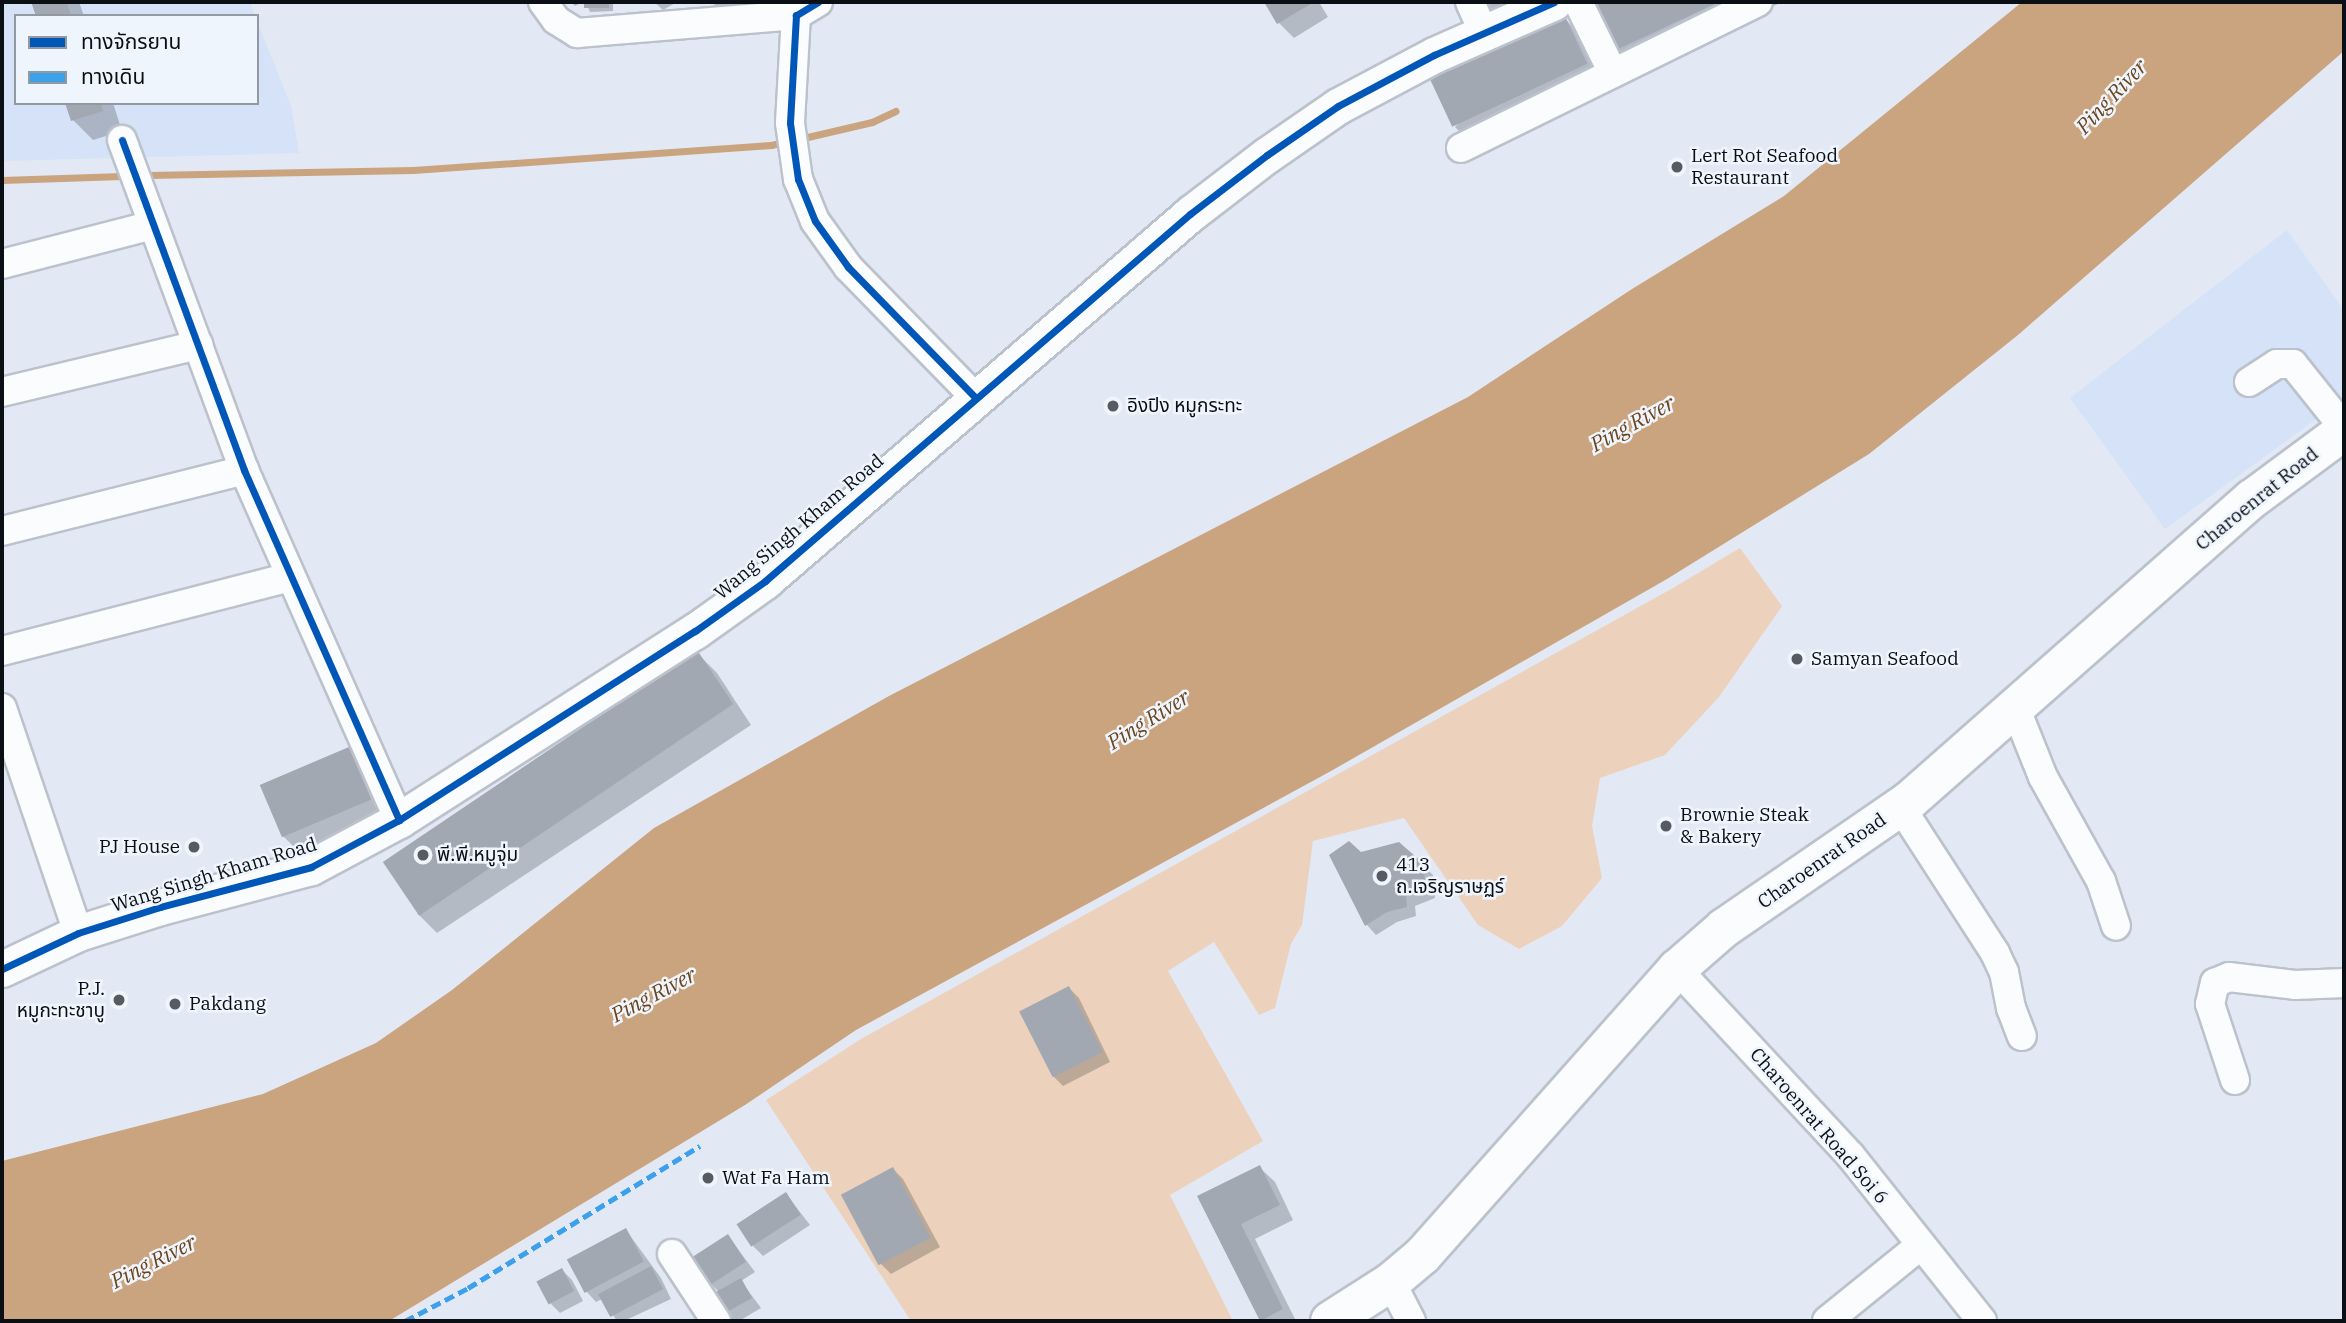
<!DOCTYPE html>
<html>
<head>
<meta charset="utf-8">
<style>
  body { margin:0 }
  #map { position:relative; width:2346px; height:1323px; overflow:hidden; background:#e2e9f5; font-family:"IBM Plex Serif","Noto Sans Thai",serif }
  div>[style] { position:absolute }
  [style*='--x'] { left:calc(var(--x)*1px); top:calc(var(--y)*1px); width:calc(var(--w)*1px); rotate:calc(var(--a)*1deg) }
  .built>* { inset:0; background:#d5e2f7 }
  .green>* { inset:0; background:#ecd2bd }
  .water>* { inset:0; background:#caa37f }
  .shadow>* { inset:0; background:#0003 }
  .stream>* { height:7px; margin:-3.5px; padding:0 3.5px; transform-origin:3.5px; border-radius:3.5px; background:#caa37f }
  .building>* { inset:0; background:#a2a8b1; transform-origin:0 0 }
  .roads { filter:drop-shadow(2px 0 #bcc2cb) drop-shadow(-2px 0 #bcc2cb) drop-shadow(0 2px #bcc2cb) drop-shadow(0 -2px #bcc2cb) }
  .minor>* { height:28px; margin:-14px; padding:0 14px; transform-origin:14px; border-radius:14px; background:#fbfcfe }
  .tertiary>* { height:35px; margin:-17.5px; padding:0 17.5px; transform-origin:17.5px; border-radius:17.5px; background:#fbfcfe }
  .secondary>* { height:38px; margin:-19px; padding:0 19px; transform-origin:19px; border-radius:19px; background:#fbfcfe }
  .quiet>* { height:5px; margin-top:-2.5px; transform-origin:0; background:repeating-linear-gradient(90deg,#3ca1ea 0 10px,transparent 0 15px) }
  .cycleway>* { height:7px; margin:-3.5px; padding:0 3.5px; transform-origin:3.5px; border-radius:3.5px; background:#0057b8 }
  .dots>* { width:19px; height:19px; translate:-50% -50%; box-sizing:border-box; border:4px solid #eff5fd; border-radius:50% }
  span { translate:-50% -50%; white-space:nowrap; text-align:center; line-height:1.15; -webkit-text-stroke:5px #eff5fd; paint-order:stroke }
  .poi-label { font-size:19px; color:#0a0f15 }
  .left { translate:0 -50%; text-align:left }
  .right { translate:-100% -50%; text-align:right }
  .street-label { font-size:19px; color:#0a0f15 }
  .water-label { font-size:21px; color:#6c431a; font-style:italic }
  .frame { position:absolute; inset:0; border:4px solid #0a0f15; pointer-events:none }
  .legend { position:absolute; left:14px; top:14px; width:245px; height:91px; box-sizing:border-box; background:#eff5fd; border:2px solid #9399a0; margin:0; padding:9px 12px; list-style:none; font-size:21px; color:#0a0f15 }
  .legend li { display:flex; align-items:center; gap:14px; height:35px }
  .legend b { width:35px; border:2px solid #9399a0 }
</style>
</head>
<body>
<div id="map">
  <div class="built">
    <i style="clip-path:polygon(2px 2px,250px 2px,255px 16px,16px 16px,16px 103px,257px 103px,257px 21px,291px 106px,299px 153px,2px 161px)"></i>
    <i style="clip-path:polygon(2287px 230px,2344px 310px,2344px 399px,2165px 529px,2070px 398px)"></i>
  </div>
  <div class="green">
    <i style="clip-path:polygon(1740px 548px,1782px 606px,1719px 697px,1665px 755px,1600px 778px,1592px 826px,1602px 878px,1562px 926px,1519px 949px,1478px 925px,1404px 818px,1313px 841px,1302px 925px,1291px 944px,1275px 1008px,1259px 1015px,1214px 942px,1168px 971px,1263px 1141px,1170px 1195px,1233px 1321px,911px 1321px,766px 1100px,861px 1039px,1673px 588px)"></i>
  </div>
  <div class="water">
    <i style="clip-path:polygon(2022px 2px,2344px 2px,2344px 51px,2018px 335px,1869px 454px,1667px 579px,1331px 771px,856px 1030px,745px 1105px,389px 1321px,2px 1321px,2px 1161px,263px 1094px,376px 1043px,452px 990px,654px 828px,889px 696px,1468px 397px,1632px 289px,1784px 196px)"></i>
  </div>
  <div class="shadow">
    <i style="clip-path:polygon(33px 2px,79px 2px,84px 16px,38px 16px)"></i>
    <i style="clip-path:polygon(571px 2px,583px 2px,575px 6px)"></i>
    <i style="clip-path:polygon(586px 2px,613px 2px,613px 11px,590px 12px)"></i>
    <i style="clip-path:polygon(654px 2px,677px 2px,663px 10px)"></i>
    <i style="clip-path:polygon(712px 2px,740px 2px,722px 12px)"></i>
    <i style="clip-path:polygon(1266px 2px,1319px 2px,1328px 17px,1294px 38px,1279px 23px)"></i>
    <i style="clip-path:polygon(1484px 2px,1519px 2px,1493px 11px)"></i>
    <i style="clip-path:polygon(1596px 2px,1782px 2px,1635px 70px,1615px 50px,1593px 3px)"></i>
    <i style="clip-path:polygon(1563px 17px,1583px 37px,1606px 84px,1475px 147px,1455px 127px)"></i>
    <i style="clip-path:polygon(67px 103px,113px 103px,122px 131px,93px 140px,73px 120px)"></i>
    <i style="clip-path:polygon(697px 653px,717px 673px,751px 725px,437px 933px,417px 913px)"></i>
    <i style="clip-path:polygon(349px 749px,364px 764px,385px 815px,298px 851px,283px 836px)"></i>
    <i style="clip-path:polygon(1361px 854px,1422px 864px,1433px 875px,1435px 898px,1415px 906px,1416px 916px,1397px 922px,1376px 935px,1367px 925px)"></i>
    <i style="clip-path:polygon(1069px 988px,1079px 998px,1110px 1062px,1063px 1086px,1053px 1076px)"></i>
    <i style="clip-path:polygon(1259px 1167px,1275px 1182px,1293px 1220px,1255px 1239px,1296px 1321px,1261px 1320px,1200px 1197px)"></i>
    <i style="clip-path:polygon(893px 1169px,903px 1179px,940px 1247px,891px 1274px,881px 1264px)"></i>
    <i style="clip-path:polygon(786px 1194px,810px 1225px,763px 1256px,753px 1246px)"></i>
    <i style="clip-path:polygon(626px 1230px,661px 1278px,671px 1299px,624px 1321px,617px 1321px,602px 1299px,596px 1302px,587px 1292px,570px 1260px)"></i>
    <i style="clip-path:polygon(728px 1236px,755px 1272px,741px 1281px,761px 1308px,739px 1321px,732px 1321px,725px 1314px,719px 1292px,711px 1284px)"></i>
    <i style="clip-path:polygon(562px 1270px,572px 1280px,583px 1301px,560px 1313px,551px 1304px)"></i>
  </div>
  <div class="stream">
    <i style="--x:799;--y:139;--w:75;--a:-13.1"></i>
    <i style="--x:872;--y:122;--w:26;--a:-25"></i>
    <i style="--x:149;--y:175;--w:264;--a:-1.1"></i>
    <i style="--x:413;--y:170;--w:359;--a:-4"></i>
    <i style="--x:771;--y:145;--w:17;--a:-13"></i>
    <i style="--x:2;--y:180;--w:120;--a:-1.9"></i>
  </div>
  <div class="building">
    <i style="clip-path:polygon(31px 2px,67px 2px,71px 16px,36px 16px)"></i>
    <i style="left:584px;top:2px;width:25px;height:6px"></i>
    <i style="clip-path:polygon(1264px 2px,1314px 2px,1277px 24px)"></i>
    <i style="clip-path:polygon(1591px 2px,1719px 2px,1614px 51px)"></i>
    <i style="left:1564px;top:14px;width:55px;height:149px;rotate:65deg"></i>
    <i style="clip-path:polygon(65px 103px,101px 103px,103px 111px,71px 121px)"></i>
    <i style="left:697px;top:650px;width:65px;height:379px;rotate:56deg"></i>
    <i style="left:349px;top:747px;width:57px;height:97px;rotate:67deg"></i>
    <i style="clip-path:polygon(1349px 841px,1361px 852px,1399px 842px,1423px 863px,1426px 889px,1406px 896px,1407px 907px,1387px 912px,1365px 926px,1329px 855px)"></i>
    <i style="left:1069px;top:986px;width:74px;height:56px;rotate:63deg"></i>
    <i style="clip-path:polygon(1260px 1165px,1280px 1205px,1241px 1224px,1283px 1309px,1260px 1321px,1197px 1196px)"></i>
    <i style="left:893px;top:1167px;width:80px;height:59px;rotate:62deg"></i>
    <i style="left:786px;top:1192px;width:27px;height:59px;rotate:57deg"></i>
    <i style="left:626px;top:1228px;width:38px;height:67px;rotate:62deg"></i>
    <i style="left:728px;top:1234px;width:33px;height:42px;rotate:57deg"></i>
    <i style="left:651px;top:1266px;width:26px;height:60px;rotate:62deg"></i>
    <i style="left:562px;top:1268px;width:26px;height:29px;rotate:62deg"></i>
    <i style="left:741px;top:1278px;width:23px;height:33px;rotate:61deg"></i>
  </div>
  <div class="roads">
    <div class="minor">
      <i style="--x:543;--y:2;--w:22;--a:54"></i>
      <i style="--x:556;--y:20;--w:25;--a:32"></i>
      <i style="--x:577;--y:33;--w:220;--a:-4.7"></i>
      <i style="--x:818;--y:2;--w:26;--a:149"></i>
      <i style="--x:796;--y:15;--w:108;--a:93.2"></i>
      <i style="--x:790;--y:123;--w:57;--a:81.9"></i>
      <i style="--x:798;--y:179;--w:45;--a:68"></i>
      <i style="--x:815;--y:221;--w:57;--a:54.3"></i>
      <i style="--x:848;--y:267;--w:183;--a:45.7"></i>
      <i style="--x:1470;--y:2;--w:34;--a:66"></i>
      <i style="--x:1578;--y:2;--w:79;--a:63.8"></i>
      <i style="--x:122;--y:140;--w:352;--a:69.7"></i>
      <i style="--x:244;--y:470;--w:383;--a:66.1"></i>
      <i style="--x:1461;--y:148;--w:331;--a:-26.2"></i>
      <i style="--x:2;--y:264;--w:156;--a:-14.5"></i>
      <i style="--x:2249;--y:382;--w:33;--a:-33"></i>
      <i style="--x:2277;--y:364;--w:16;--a:0"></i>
      <i style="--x:2293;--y:364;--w:82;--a:51.4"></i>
      <i style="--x:2;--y:392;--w:202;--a:-13.5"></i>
      <i style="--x:2;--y:531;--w:250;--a:-14.1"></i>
      <i style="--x:2;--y:651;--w:298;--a:-14.4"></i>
      <i style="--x:2015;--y:707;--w:75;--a:68.2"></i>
      <i style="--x:2043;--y:777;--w:119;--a:60.9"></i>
      <i style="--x:2101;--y:881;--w:47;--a:71.6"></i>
      <i style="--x:2;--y:708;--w:237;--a:71.3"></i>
      <i style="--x:1900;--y:806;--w:175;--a:57.1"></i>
      <i style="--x:1995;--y:953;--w:21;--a:65"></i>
      <i style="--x:2004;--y:972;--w:37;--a:79"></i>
      <i style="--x:2011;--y:1008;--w:30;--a:69"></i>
      <i style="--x:1677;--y:969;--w:254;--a:47.1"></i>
      <i style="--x:1850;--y:1155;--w:212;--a:51.5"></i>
      <i style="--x:2235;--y:1080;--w:80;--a:-108.2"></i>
      <i style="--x:2210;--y:1004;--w:22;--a:-77"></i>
      <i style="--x:2215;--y:983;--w:15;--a:-23"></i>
      <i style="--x:2229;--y:977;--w:66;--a:6.9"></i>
      <i style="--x:2295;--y:985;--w:49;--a:-2.3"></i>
      <i style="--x:672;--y:1254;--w:80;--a:56.7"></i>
      <i style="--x:1391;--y:1282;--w:44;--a:62.9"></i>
      <i style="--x:1827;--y:1321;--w:121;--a:-39"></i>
    </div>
    <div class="tertiary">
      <i style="--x:2;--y:969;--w:84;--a:-25.3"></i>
      <i style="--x:78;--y:933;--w:86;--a:-17.6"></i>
      <i style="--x:160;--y:907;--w:156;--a:-14.8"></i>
      <i style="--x:311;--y:867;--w:100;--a:-28.1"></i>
      <i style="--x:399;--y:820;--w:351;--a:-32.6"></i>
      <i style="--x:695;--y:631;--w:86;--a:-35.5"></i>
      <i style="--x:765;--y:581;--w:562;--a:-40.81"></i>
      <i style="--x:1190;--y:214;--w:97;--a:-37.5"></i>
      <i style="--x:1267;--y:155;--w:86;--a:-34.6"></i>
      <i style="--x:1338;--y:106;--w:109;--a:-28"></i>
      <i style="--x:1434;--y:55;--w:131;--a:-23.8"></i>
    </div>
    <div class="secondary">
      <i style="--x:1330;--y:1321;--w:72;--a:-32.6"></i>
      <i style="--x:1391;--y:1282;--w:42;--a:-40.2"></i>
      <i style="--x:1423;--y:1255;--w:383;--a:-48.4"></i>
      <i style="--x:1677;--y:969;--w:62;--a:-41.1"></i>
      <i style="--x:1724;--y:928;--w:224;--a:-34.5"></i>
      <i style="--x:1909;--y:801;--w:457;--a:-41.4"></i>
      <i style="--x:2252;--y:499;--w:114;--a:-36.5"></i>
    </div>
  </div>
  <div class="quiet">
    <i style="--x:405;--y:1321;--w:71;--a:-27.6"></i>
    <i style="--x:468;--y:1288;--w:272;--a:-31.5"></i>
  </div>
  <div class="cycleway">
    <i style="--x:818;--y:2;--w:26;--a:149"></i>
    <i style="--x:796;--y:15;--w:108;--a:93.2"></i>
    <i style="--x:790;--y:123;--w:57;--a:81.9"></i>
    <i style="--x:798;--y:179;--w:45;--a:68"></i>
    <i style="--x:815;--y:221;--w:57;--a:54.3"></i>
    <i style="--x:848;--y:267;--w:183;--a:45.7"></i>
    <i style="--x:122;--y:140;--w:352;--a:69.7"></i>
    <i style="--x:244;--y:470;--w:383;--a:66.1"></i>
    <i style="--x:2;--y:969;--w:84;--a:-25.3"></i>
    <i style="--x:78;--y:933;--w:86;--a:-17.6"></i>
    <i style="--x:160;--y:907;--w:156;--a:-14.8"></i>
    <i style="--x:311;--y:867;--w:100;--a:-28.1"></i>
    <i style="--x:399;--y:820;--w:351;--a:-32.6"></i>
    <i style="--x:695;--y:631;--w:86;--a:-35.5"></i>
    <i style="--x:765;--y:581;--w:562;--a:-40.81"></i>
    <i style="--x:1190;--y:214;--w:97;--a:-37.5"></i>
    <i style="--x:1267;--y:155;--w:86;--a:-34.6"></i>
    <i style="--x:1338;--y:106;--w:109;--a:-28"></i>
    <i style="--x:1434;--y:55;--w:131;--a:-23.8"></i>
  </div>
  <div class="dots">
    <i style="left:1677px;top:167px;background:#565b63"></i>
    <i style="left:1113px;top:406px;background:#565b63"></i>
    <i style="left:1797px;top:659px;background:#565b63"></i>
    <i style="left:1666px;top:826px;background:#565b63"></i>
    <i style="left:194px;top:847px;background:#565b63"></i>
    <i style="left:423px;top:855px;background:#565b63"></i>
    <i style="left:1382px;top:876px;background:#565b63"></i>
    <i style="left:119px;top:1000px;background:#565b63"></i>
    <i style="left:175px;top:1004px;background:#565b63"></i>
    <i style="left:708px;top:1178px;background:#565b63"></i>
  </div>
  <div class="poi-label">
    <span class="left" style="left:1691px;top:167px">Lert Rot Seafood<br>Restaurant</span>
    <span class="left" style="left:1127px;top:406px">อิงปิง หมูกระทะ</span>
    <span class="left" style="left:1811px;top:659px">Samyan Seafood</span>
    <span class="left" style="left:1680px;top:826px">Brownie Steak<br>&amp; Bakery</span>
    <span class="right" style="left:180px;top:847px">PJ House</span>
    <span class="left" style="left:437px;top:855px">พี.พี.หมูจุ่ม</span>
    <span class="left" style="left:1396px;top:876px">413<br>ถ.เจริญราษฏร์</span>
    <span class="right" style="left:105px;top:1000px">P.J.<br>หมูกะทะชาบู</span>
    <span class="left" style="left:189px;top:1004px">Pakdang</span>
    <span class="left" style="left:722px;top:1178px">Wat Fa Ham</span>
  </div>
  <div class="street-label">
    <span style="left:2257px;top:499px;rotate:-39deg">Charoenrat Road</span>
    <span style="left:799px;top:527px;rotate:-40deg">Wang Singh Kham Road</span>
    <span style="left:1822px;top:861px;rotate:-35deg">Charoenrat Road</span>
    <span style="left:214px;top:875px;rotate:-17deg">Wang Singh Kham Road</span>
    <span style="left:1819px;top:1126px;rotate:49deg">Charoenrat Road Soi 6</span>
  </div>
  <div class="water-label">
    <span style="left:2111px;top:96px;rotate:-47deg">Ping River</span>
    <span style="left:1632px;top:423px;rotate:-29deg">Ping River</span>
    <span style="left:1148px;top:719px;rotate:-32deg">Ping River</span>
    <span style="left:653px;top:994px;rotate:-28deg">Ping River</span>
    <span style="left:153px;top:1261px;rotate:-27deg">Ping River</span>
  </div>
  <div class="frame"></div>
  <ul class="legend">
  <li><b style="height:9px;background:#0057b8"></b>ทางจักรยาน</li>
  <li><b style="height:9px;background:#3ca1ea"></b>ทางเดิน</li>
  </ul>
</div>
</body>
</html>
